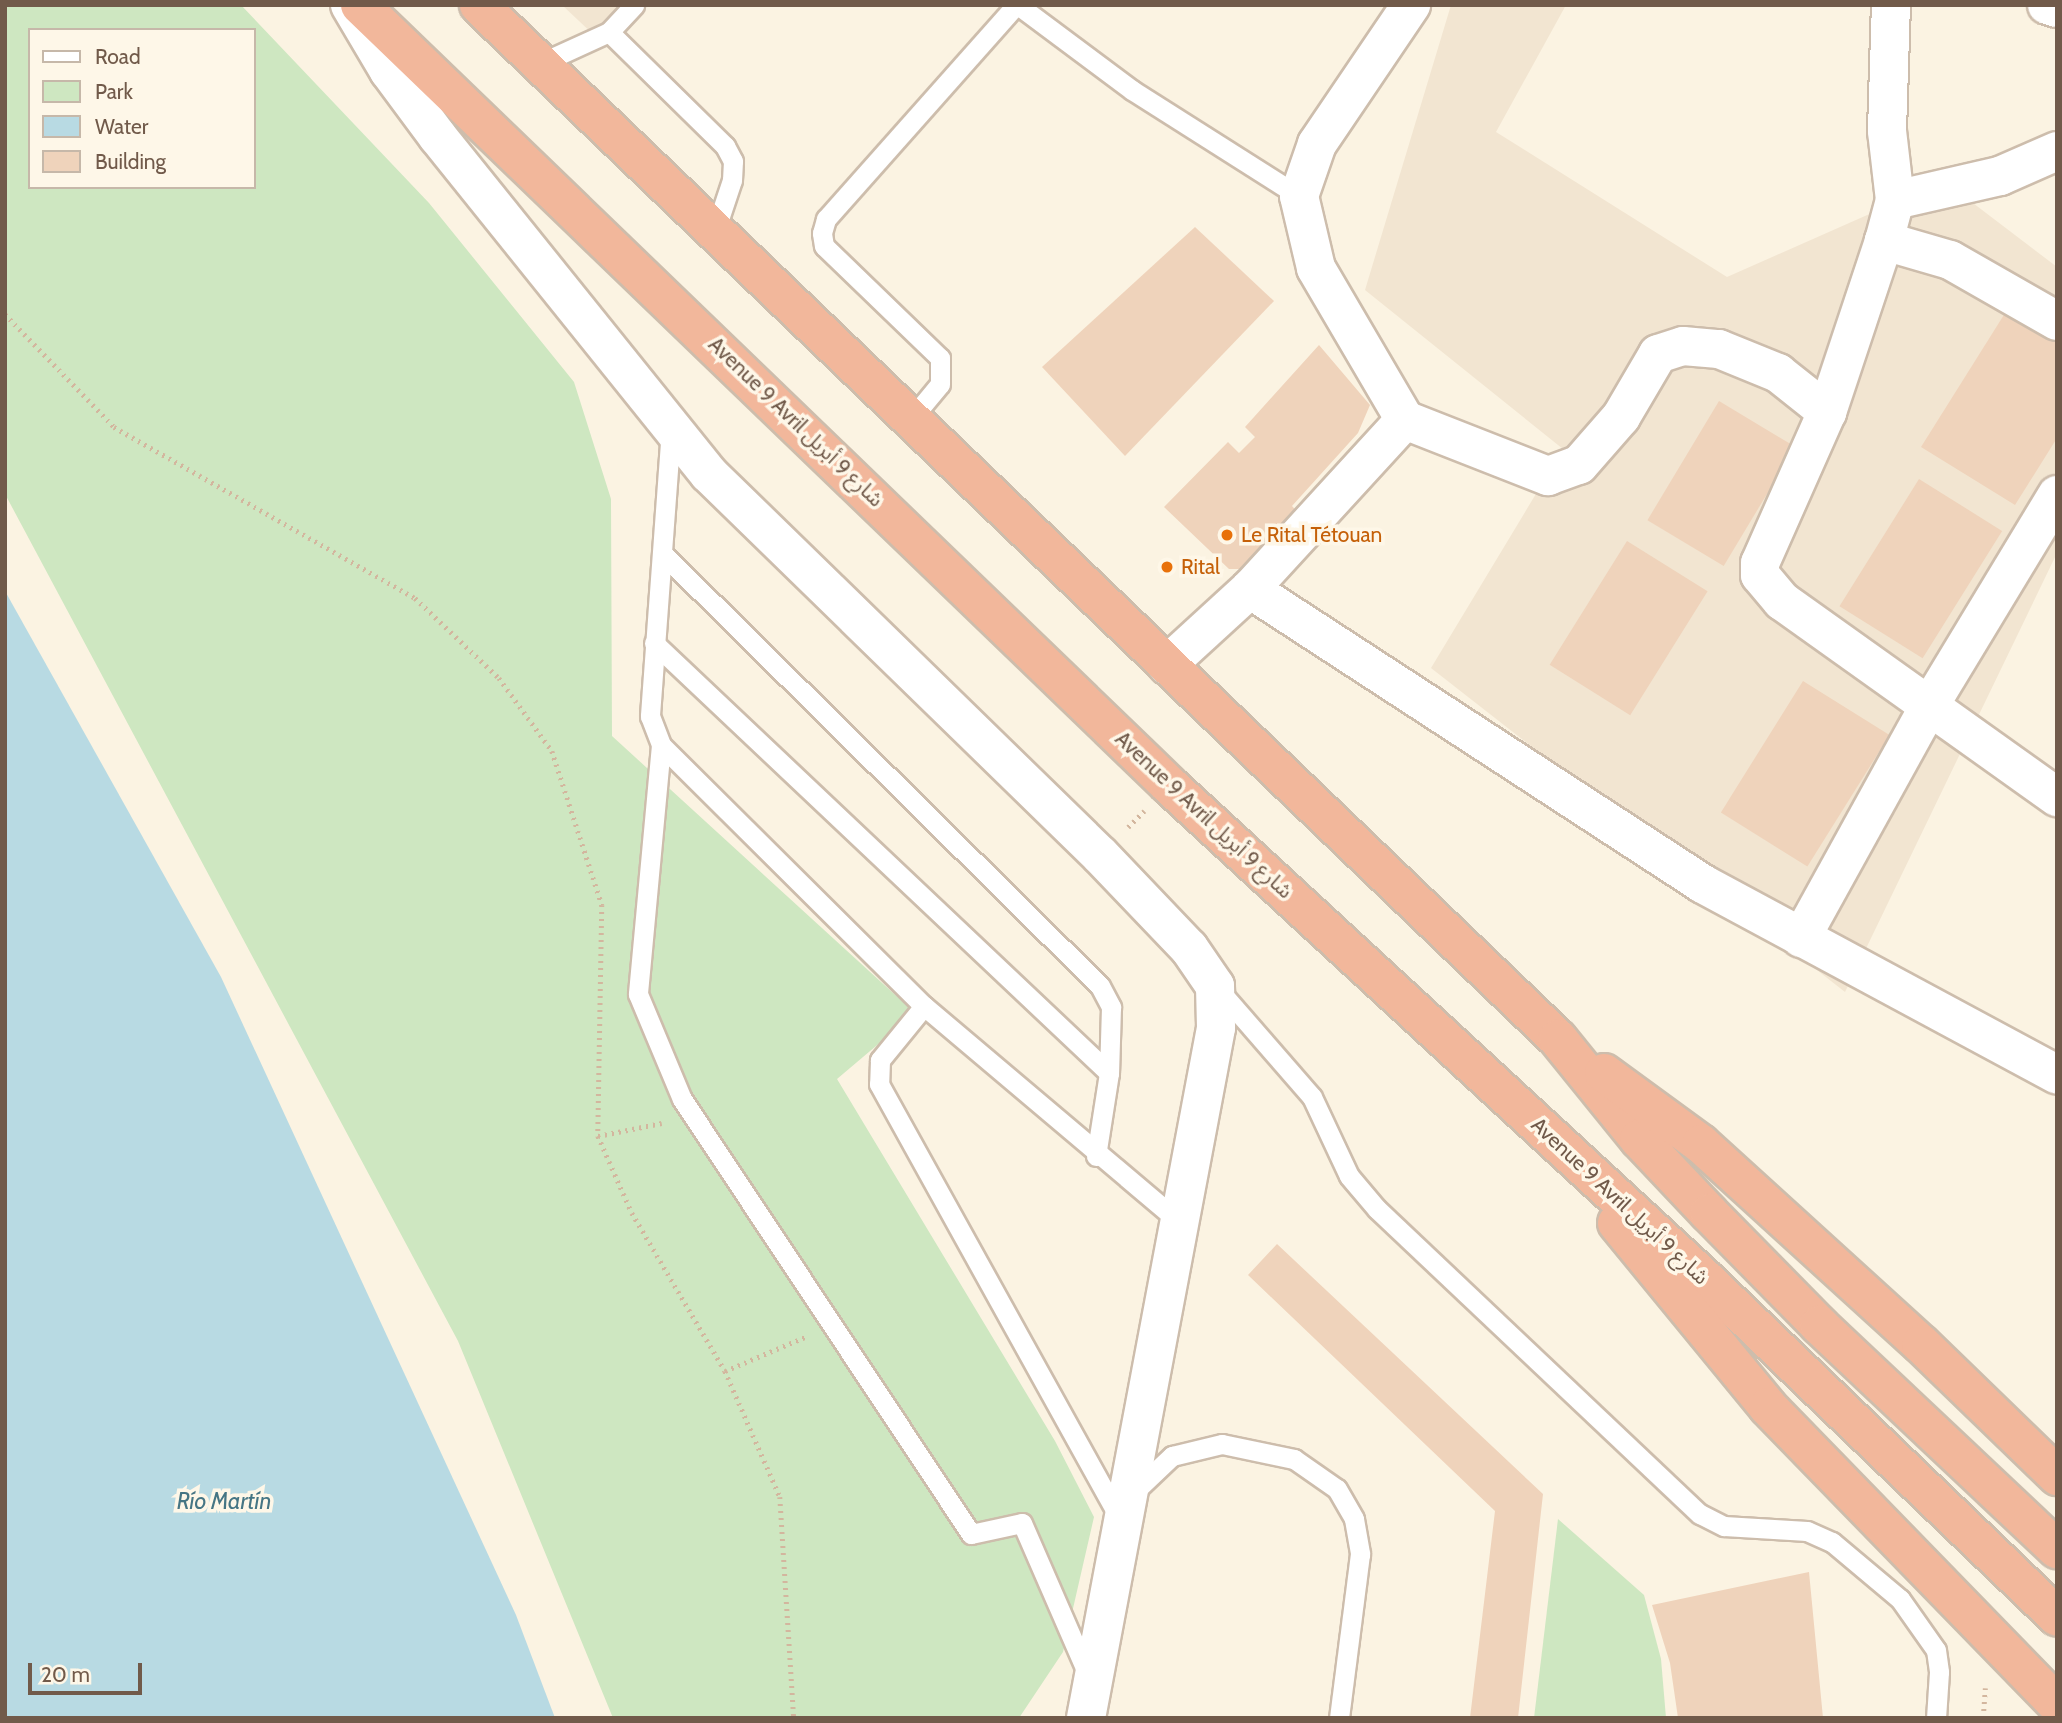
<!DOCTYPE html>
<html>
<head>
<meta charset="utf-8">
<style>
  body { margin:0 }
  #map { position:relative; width:2062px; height:1723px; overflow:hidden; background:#fbf3e2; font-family:Cabin,"Noto Sans Arabic",sans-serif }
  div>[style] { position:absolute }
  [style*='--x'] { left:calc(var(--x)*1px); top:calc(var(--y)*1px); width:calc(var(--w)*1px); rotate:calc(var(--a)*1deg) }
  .residential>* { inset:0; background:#f2e5d1 }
  .green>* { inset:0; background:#cee7c1 }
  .water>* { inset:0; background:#b8dae3 }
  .building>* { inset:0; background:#efd3bb; transform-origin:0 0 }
  .path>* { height:4.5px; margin-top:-2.25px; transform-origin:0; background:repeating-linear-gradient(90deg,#d3b69e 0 2px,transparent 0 7px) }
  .roads { filter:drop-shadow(2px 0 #cdbdac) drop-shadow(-2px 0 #cdbdac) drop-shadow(0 2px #cdbdac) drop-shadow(0 -2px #cdbdac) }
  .lane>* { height:19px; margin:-9.5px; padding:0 9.5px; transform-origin:9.5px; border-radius:9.5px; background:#fff }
  .street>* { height:38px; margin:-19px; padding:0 19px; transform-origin:19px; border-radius:19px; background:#fff }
  .secondary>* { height:38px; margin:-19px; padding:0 19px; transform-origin:19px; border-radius:19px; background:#fff }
  .highway>* { height:38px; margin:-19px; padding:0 19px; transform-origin:19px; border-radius:19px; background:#f2b79b }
  .dots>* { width:19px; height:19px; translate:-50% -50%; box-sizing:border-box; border:4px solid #fef7e8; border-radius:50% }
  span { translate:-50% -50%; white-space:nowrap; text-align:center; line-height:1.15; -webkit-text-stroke:7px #fef7e8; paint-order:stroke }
  .street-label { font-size:21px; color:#715a4a }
  .food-label { font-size:21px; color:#c56008 }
  .left { translate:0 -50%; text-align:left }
  .water-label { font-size:23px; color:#457584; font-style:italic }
  .frame { position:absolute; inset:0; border:7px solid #715a4a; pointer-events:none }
  .legend { position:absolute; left:28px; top:28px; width:228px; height:161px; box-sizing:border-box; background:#fef7e8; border:2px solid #c6b8a9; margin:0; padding:9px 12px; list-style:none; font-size:21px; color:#715a4a }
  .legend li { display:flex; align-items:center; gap:14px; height:35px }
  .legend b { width:35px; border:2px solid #c6b8a9 }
  .scale { position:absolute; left:28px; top:1663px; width:114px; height:32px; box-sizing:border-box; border:4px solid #715a4a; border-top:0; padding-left:9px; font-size:21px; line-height:24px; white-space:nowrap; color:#715a4a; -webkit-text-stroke:5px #fef7e8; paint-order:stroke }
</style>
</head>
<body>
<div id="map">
  <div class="residential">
    <i style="clip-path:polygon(562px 5px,626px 5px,596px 37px)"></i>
    <i style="clip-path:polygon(1451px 5px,1566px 5px,1496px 132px,1727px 277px,1944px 181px,2057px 267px,2057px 553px,1845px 992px,1431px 668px,1563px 449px,1365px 290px)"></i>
  </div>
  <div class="green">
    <i style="clip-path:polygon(evenodd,5px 5px,241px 5px,429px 203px,574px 382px,611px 499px,612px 736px,915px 1013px,837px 1079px,1055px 1441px,1094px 1517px,1063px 1652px,1019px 1718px,613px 1718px,458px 1341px,5px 494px,5px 5px,30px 30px,254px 30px,254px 187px,30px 187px,30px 30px)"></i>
    <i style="clip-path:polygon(1558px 1519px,1644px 1595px,1661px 1659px,1666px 1718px,1534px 1718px)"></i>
  </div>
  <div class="water">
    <i style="clip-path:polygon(5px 591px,221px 977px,516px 1615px,555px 1718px,5px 1718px)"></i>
  </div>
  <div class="building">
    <i style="clip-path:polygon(1195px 227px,1274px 301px,1125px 456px,1042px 367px)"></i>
    <i style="clip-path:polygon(2007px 310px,2057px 342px,2057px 438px,2015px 505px,1921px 447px)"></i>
    <i style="clip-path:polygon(1319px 345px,1370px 405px,1358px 433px,1292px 506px,1301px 516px,1257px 569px,1229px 569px,1164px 507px,1228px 442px,1239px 453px,1255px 437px,1245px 427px)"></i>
    <i style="left:1719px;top:401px;width:89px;height:139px;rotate:31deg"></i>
    <i style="left:1919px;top:479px;width:98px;height:150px;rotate:32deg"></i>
    <i style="left:1627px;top:541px;width:95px;height:146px;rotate:32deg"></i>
    <i style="left:1803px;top:681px;width:102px;height:155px;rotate:32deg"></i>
    <i style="clip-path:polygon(1277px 1244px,1543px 1494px,1518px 1718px,1470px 1718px,1495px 1511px,1248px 1275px)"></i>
    <i style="clip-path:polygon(1809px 1572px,1823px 1718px,1678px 1718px,1670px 1663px,1652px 1605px)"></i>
  </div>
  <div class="path">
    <i style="--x:5;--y:314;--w:157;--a:46"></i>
    <i style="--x:114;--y:427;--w:346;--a:29.6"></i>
    <i style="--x:415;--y:598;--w:116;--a:43.6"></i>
    <i style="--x:499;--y:678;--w:90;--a:54"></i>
    <i style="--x:552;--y:751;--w:162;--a:72"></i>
    <i style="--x:602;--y:905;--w:231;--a:91"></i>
    <i style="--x:598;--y:1136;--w:84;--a:66.2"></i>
    <i style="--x:632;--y:1213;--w:183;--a:59.5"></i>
    <i style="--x:725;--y:1371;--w:137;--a:66.4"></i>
    <i style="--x:780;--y:1497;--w:221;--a:86.4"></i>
    <i style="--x:1128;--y:827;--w:23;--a:-45"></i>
    <i style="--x:598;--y:1136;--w:65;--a:-11.5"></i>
    <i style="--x:725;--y:1371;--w:87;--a:-23"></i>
    <i style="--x:1983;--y:1718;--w:30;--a:-86"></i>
  </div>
  <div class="roads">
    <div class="lane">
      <i style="--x:1018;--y:5;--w:142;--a:36.7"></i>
      <i style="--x:1132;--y:90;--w:198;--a:32.4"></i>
      <i style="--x:609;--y:32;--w:163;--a:44.5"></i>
      <i style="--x:725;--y:146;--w:17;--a:62"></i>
      <i style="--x:733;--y:161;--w:19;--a:93"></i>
      <i style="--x:732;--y:180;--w:54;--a:108.4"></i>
      <i style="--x:541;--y:63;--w:75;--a:-24.5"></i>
      <i style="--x:609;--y:32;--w:37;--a:-47"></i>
      <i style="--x:911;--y:419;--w:45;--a:-50.4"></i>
      <i style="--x:940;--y:384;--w:26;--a:-90"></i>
      <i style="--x:940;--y:358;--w:161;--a:-136"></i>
      <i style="--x:824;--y:246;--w:13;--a:-99"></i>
      <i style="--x:822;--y:233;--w:15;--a:-74"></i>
      <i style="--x:826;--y:219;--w:286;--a:-48.4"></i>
      <i style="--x:671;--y:429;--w:288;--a:94.2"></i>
      <i style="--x:650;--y:716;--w:31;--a:69"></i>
      <i style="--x:661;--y:745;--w:250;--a:95.3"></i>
      <i style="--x:638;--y:994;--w:114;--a:67.3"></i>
      <i style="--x:682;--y:1099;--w:522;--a:56.4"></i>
      <i style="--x:971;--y:1534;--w:52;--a:-12.2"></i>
      <i style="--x:1022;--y:1523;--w:168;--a:66.5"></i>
      <i style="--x:663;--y:554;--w:614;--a:44.67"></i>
      <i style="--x:1100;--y:986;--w:24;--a:62"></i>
      <i style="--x:1111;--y:1007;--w:66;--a:91.7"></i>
      <i style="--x:1109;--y:1073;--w:84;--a:98.9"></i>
      <i style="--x:654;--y:643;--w:626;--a:43.38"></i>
      <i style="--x:661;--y:745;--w:371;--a:44.8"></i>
      <i style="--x:924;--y:1006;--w:70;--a:129.2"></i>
      <i style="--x:880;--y:1060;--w:24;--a:92"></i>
      <i style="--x:879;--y:1084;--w:497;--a:61"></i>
      <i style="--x:1218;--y:989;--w:143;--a:49"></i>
      <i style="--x:1312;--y:1097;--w:87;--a:64.9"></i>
      <i style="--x:1349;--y:1176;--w:43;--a:49.7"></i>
      <i style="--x:1377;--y:1209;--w:444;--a:43.4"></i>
      <i style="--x:1700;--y:1514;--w:27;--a:27"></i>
      <i style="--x:1724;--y:1526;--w:83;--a:3.4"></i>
      <i style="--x:1807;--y:1531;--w:27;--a:24"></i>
      <i style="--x:1832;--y:1542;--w:89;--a:40"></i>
      <i style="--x:1900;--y:1599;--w:62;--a:54.8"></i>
      <i style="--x:1936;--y:1650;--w:22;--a:82"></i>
      <i style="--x:1939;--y:1672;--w:46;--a:93.7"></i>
      <i style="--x:924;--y:1006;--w:335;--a:40.2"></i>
      <i style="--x:1136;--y:1490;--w:50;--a:-43.4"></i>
      <i style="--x:1172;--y:1456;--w:51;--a:-13.5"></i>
      <i style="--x:1222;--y:1444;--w:74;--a:11.8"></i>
      <i style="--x:1294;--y:1459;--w:52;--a:34.9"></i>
      <i style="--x:1337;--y:1489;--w:34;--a:60"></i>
      <i style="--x:1354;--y:1519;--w:36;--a:80"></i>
      <i style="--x:1360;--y:1554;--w:165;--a:97.3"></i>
    </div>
    <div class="street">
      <i style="--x:2047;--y:5;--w:10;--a:17"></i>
      <i style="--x:1895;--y:200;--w:108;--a:-12.9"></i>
      <i style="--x:2000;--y:176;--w:62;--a:-23.7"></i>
      <i style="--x:1884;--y:241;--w:42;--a:-75"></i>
      <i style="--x:1895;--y:200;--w:69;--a:-96.6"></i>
      <i style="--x:1887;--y:131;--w:126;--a:-88.2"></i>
      <i style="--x:2057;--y:321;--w:123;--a:-150.3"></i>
      <i style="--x:1950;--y:260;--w:69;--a:-163.9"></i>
      <i style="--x:1884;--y:241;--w:180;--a:108.4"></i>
      <i style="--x:1827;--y:412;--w:165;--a:113.9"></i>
      <i style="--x:1760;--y:563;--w:12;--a:90"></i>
      <i style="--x:1760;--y:575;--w:34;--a:50"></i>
      <i style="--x:1782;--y:601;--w:338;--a:35.5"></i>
      <i style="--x:1405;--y:420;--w:154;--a:21.4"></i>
      <i style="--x:1548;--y:476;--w:33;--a:-20"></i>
      <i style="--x:1579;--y:465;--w:64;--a:-48.8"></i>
      <i style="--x:1621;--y:417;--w:73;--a:-59.6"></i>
      <i style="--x:1658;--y:354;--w:26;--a:-18"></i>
      <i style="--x:1683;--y:346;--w:36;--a:5"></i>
      <i style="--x:1719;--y:349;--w:64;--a:22.1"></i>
      <i style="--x:1778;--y:373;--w:63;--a:38.5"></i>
      <i style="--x:1250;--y:589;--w:541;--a:33.07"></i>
      <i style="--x:1703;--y:884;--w:402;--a:28.3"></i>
      <i style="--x:1167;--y:665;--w:113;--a:-42.5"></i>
      <i style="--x:1250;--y:589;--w:229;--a:-47.5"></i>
      <i style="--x:1405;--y:420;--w:176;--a:-120.4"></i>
      <i style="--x:1316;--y:268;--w:74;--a:-103.3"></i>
      <i style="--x:1299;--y:196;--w:55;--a:-70.9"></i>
      <i style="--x:1317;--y:144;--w:168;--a:-55.9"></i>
      <i style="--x:1801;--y:938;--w:263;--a:-61.1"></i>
      <i style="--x:1928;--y:708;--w:249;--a:-58.8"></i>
    </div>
    <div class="secondary">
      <i style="--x:350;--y:5;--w:77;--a:59.4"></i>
      <i style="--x:389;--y:71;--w:82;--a:53.4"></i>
      <i style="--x:438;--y:137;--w:432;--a:51.2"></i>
      <i style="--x:709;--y:474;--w:546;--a:44.26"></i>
      <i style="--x:1100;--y:855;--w:129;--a:46.3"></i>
      <i style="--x:1189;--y:948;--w:46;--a:55.6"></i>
      <i style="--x:1215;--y:986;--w:42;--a:88.6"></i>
      <i style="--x:1216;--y:1028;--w:702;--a:100.67"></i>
    </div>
    <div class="highway">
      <i style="--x:360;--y:5;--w:1124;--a:43.95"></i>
      <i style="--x:1169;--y:785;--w:725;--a:42.65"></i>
      <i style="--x:1702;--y:1276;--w:492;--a:43.8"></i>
      <i style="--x:479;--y:5;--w:1494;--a:43.78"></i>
      <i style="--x:1558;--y:1039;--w:129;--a:51"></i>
      <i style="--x:1639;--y:1139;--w:102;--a:46.6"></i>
      <i style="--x:1709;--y:1213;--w:157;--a:45.5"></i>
      <i style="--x:1819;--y:1325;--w:327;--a:43.3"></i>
      <i style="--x:1604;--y:1073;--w:120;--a:36.2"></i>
      <i style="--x:1701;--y:1144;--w:297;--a:42.3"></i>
      <i style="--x:1921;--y:1344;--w:190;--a:44.1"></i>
      <i style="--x:1617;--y:1223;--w:238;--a:50.6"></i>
      <i style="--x:1768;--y:1407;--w:414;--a:45.8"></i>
    </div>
  </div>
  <div class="dots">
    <i style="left:1227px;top:535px;background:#e8710a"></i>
    <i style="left:1167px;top:567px;background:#e8710a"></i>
  </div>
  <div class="street-label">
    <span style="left:796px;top:422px;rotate:44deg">Avenue 9 Avril شارع 9 أبريل</span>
    <span style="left:1204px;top:815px;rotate:43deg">Avenue 9 Avril شارع 9 أبريل</span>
    <span style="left:1620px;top:1201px;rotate:43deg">Avenue 9 Avril شارع 9 أبريل</span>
  </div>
  <div class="food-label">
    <span class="left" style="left:1241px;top:535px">Le Rital Tétouan</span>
    <span class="left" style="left:1181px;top:567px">Rital</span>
  </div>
  <div class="water-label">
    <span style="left:224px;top:1501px">Río Martín</span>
  </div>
  <div class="frame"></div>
  <ul class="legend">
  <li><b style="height:9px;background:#fff"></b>Road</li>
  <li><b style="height:19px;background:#cee7c1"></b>Park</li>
  <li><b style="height:19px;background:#b8dae3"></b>Water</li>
  <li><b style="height:19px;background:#efd3bb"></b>Building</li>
  </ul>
  <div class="scale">20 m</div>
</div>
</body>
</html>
